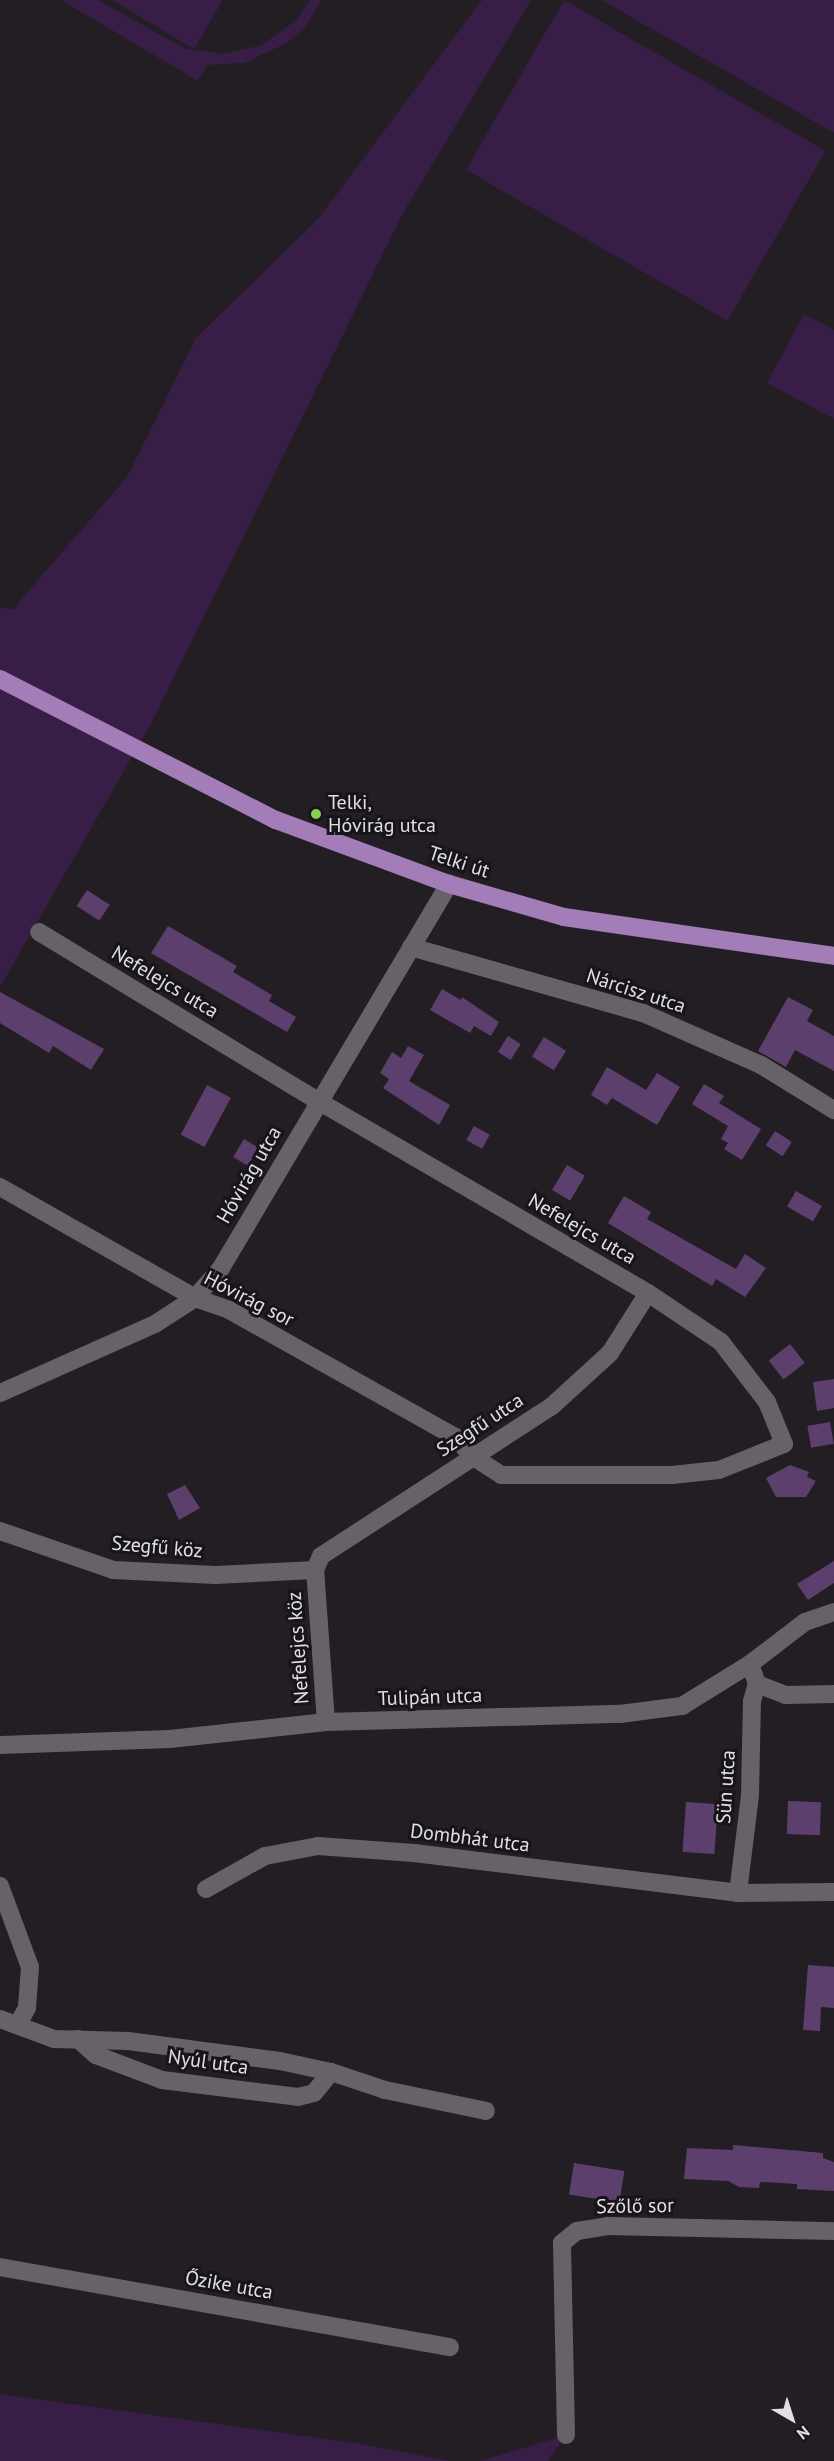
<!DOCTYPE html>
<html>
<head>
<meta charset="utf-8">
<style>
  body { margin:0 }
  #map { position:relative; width:834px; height:2461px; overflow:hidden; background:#221e23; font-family:"PT Sans",sans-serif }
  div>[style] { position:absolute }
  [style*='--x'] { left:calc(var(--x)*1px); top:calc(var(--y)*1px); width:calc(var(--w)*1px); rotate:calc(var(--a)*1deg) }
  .green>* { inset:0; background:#381d46; transform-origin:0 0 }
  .building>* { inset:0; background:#5d3f6d; transform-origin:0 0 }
  .minor>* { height:18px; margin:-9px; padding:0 9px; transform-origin:9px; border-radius:9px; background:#666268 }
  .major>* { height:18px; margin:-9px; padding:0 9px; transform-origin:9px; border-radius:9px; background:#a37db8 }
  .dots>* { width:16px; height:16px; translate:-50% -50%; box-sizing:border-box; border:3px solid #18151a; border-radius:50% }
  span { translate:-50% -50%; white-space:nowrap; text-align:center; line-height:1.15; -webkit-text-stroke:6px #18151a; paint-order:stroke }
  .poi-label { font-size:20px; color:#e1dfe2 }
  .left { translate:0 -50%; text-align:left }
  .street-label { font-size:20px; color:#e1dfe2 }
  .north { position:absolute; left:762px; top:2389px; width:60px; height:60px; -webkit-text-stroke:4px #18151a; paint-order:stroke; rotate:141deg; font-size:16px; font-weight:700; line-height:24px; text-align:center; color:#e1dfe2 }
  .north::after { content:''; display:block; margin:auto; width:21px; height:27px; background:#e1dfe2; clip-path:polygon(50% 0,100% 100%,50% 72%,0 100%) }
</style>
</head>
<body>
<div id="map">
  <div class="green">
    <i style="clip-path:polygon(61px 0,98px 0,184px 48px,223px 54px,262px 45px,295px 21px,310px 0,322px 0,304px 28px,287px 43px,244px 63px,207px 65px,198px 81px)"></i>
    <i style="clip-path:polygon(112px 0,223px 0,194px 49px)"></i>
    <i style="clip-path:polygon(482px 0,531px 0,404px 211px,152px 722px,0 987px,0 608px,13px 609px,127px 477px,196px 338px,318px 219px)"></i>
    <i style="left:564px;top:0;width:302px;height:196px;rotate:30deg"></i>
    <i style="clip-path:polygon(601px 0,834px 0,834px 133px)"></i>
    <i style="clip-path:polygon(804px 314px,834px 330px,834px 419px,767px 383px)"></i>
    <i style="clip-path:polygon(0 2394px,356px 2443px,451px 2461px,0 2461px)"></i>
    <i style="clip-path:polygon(566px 2435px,548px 2461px,480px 2461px)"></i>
  </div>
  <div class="building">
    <i style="left:87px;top:890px;width:27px;height:19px;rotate:33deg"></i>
    <i style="clip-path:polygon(168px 926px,237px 966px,233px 972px,272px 995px,269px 1001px,296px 1017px,287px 1032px,151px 953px)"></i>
    <i style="clip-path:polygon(442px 989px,461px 1000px,462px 997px,499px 1022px,491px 1036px,474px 1026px,470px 1033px,430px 1010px)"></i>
    <i style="clip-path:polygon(0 992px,104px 1049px,91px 1070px,53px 1046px,49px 1053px,0 1023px)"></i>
    <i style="clip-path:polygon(788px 997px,813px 1010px,807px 1021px,834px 1036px,834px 1071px,795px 1050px,786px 1067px,758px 1051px)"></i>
    <i style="left:508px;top:1036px;width:15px;height:19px;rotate:32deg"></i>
    <i style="left:544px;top:1037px;width:26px;height:23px;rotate:32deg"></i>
    <i style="clip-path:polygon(408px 1046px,424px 1055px,409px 1081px,450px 1105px,439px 1125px,383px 1088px,389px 1079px,380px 1073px,392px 1052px,401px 1058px)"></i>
    <i style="clip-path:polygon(607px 1067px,646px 1090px,657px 1073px,680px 1087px,657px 1125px,612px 1098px,607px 1105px,591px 1095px)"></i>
    <i style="clip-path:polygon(704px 1084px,724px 1096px,719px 1103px,761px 1129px,742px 1160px,724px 1149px,728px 1143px,721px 1139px,728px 1126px,692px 1104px)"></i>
    <i style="left:207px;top:1085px;width:27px;height:56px;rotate:28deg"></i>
    <i style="left:474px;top:1126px;width:18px;height:16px;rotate:29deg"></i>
    <i style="left:775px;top:1131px;width:20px;height:17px;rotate:33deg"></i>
    <i style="left:244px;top:1139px;width:17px;height:21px;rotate:31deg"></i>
    <i style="left:567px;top:1165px;width:21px;height:29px;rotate:31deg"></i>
    <i style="left:796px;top:1191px;width:30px;height:18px;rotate:30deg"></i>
    <i style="clip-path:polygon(624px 1196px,651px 1212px,647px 1219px,736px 1269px,745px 1254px,766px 1268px,745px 1297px,716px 1279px,712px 1286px,608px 1223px)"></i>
    <i style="left:790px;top:1344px;width:24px;height:27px;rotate:52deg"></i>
    <i style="clip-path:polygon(834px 1379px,834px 1408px,817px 1411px,813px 1382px)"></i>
    <i style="left:830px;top:1422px;width:22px;height:23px;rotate:80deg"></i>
    <i style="clip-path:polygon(790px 1465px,809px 1472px,807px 1477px,816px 1481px,806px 1497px,776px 1497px,766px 1478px)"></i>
    <i style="clip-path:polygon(185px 1485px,200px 1508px,179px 1520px,167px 1494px)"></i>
    <i style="clip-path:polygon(834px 1561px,834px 1583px,808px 1600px,797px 1584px)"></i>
    <i style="left:788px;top:1801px;width:33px;height:33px;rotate:2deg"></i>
    <i style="left:686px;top:1802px;width:32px;height:50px;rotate:4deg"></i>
    <i style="clip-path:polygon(808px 1965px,834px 1967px,834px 2008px,821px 2007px,820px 2031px,803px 2030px)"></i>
    <i style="clip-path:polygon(733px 2145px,823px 2153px,823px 2158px,834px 2162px,834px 2191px,797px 2189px,797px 2184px,760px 2182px,759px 2188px,739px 2187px,728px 2181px,684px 2179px,687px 2148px,733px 2150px)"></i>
    <i style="left:574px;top:2163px;width:51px;height:32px;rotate:9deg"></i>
  </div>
  <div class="minor">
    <i style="--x:411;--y:947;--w:241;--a:15.9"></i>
    <i style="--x:643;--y:1013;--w:129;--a:23.8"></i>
    <i style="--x:761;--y:1065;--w:86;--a:31.7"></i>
    <i style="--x:0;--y:1187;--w:224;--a:29.6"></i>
    <i style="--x:195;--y:1298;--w:36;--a:19"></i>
    <i style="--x:229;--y:1310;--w:259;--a:29.3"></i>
    <i style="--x:455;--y:1437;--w:25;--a:48"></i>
    <i style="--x:472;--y:1456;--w:35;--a:33"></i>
    <i style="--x:501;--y:1475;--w:171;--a:0"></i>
    <i style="--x:672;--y:1475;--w:47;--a:-6.1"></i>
    <i style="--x:719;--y:1470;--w:70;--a:-21.8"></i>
    <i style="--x:784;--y:1444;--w:45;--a:-112"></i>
    <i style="--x:767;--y:1402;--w:76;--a:-127.5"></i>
    <i style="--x:721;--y:1342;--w:88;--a:-146.1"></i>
    <i style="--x:648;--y:1293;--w:382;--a:-149.8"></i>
    <i style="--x:318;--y:1101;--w:326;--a:-148.8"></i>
    <i style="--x:0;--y:1393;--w:170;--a:-24"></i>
    <i style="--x:155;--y:1324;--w:48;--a:-33"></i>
    <i style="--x:195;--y:1298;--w:40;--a:-49"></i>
    <i style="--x:221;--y:1268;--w:447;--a:-59.3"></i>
    <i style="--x:0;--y:1531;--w:120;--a:19"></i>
    <i style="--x:113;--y:1570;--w:102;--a:2.8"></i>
    <i style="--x:215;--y:1575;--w:100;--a:-2.9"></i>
    <i style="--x:753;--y:1672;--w:13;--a:72"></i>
    <i style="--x:757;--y:1684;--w:31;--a:21"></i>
    <i style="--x:786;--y:1695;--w:48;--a:-1.2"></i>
    <i style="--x:326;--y:1722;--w:152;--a:-94.1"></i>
    <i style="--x:315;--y:1570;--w:15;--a:-67"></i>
    <i style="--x:321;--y:1556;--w:275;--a:-33"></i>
    <i style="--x:552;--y:1406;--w:79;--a:-42.4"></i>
    <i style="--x:610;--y:1353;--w:71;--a:-57.7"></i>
    <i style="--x:0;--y:1745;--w:170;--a:-2"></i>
    <i style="--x:170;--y:1739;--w:157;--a:-6.2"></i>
    <i style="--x:326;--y:1722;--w:294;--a:-1.6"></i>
    <i style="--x:620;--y:1714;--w:63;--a:-7.4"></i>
    <i style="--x:682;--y:1706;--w:80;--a:-31.7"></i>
    <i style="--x:750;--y:1664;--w:69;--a:-37.4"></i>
    <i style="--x:805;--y:1622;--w:31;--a:-19"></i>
    <i style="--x:0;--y:1886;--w:86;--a:69.7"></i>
    <i style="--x:30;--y:1967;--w:41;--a:94.2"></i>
    <i style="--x:27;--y:2008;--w:20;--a:120"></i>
    <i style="--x:206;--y:1889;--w:68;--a:-29.2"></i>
    <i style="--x:265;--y:1856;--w:54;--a:-10.7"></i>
    <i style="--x:318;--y:1846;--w:96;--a:4.2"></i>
    <i style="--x:414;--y:1853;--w:326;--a:7"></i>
    <i style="--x:738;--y:1893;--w:96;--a:-0.6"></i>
    <i style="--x:738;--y:1893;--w:99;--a:-83"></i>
    <i style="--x:750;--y:1795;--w:94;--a:-88.8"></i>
    <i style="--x:752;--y:1701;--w:18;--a:-74"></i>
    <i style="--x:0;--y:2019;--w:58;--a:20.3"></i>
    <i style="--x:54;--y:2039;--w:74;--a:1.5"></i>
    <i style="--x:128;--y:2041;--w:153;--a:7.5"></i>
    <i style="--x:280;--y:2061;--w:52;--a:12.2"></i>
    <i style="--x:331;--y:2072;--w:57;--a:18.4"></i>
    <i style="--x:385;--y:2090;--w:103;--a:11.7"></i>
    <i style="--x:78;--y:2039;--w:24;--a:42"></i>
    <i style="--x:96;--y:2055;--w:71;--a:20.7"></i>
    <i style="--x:162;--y:2080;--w:137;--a:7.1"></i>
    <i style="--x:298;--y:2097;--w:16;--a:-14"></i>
    <i style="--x:314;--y:2093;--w:27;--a:-51"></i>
    <i style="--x:0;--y:2267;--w:457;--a:10.1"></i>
    <i style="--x:566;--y:2435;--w:192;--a:-91.2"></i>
    <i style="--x:562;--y:2243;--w:19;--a:-39"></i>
    <i style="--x:577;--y:2231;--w:31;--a:-9"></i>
    <i style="--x:608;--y:2226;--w:226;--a:1.3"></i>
  </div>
  <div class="major">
    <i style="--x:0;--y:679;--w:310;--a:27.1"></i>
    <i style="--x:276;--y:820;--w:184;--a:20.3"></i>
    <i style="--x:449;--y:884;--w:120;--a:16"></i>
    <i style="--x:564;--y:917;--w:273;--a:8.2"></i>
  </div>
  <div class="dots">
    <i style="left:316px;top:814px;background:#87cf4a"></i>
  </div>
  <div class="poi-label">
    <span class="left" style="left:328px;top:814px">Telki,<br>Hóvirág utca</span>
  </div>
  <div class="street-label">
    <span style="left:459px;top:862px;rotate:18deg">Telki út</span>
    <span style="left:165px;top:982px;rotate:31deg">Nefelejcs utca</span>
    <span style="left:636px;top:991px;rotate:18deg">Nárcisz utca</span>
    <span style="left:249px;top:1175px;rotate:-60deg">Hóvirág utca</span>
    <span style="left:582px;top:1229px;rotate:30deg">Nefelejcs utca</span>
    <span style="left:249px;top:1299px;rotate:27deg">Hóvirág sor</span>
    <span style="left:480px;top:1425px;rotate:-33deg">Szegfű utca</span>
    <span style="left:157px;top:1547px;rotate:5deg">Szegfű köz</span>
    <span style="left:298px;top:1648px;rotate:-94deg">Nefelejcs köz</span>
    <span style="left:430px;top:1697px;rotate:-2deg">Tulipán utca</span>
    <span style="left:726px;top:1787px;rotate:-86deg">Sün utca</span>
    <span style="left:470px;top:1838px;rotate:7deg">Dombhát utca</span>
    <span style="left:208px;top:2062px;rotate:8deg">Nyúl utca</span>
    <span style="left:635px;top:2206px;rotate:-1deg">Szőlő sor</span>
    <span style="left:229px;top:2285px;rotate:10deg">Őzike utca</span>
  </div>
  <div class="north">N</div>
</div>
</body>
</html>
